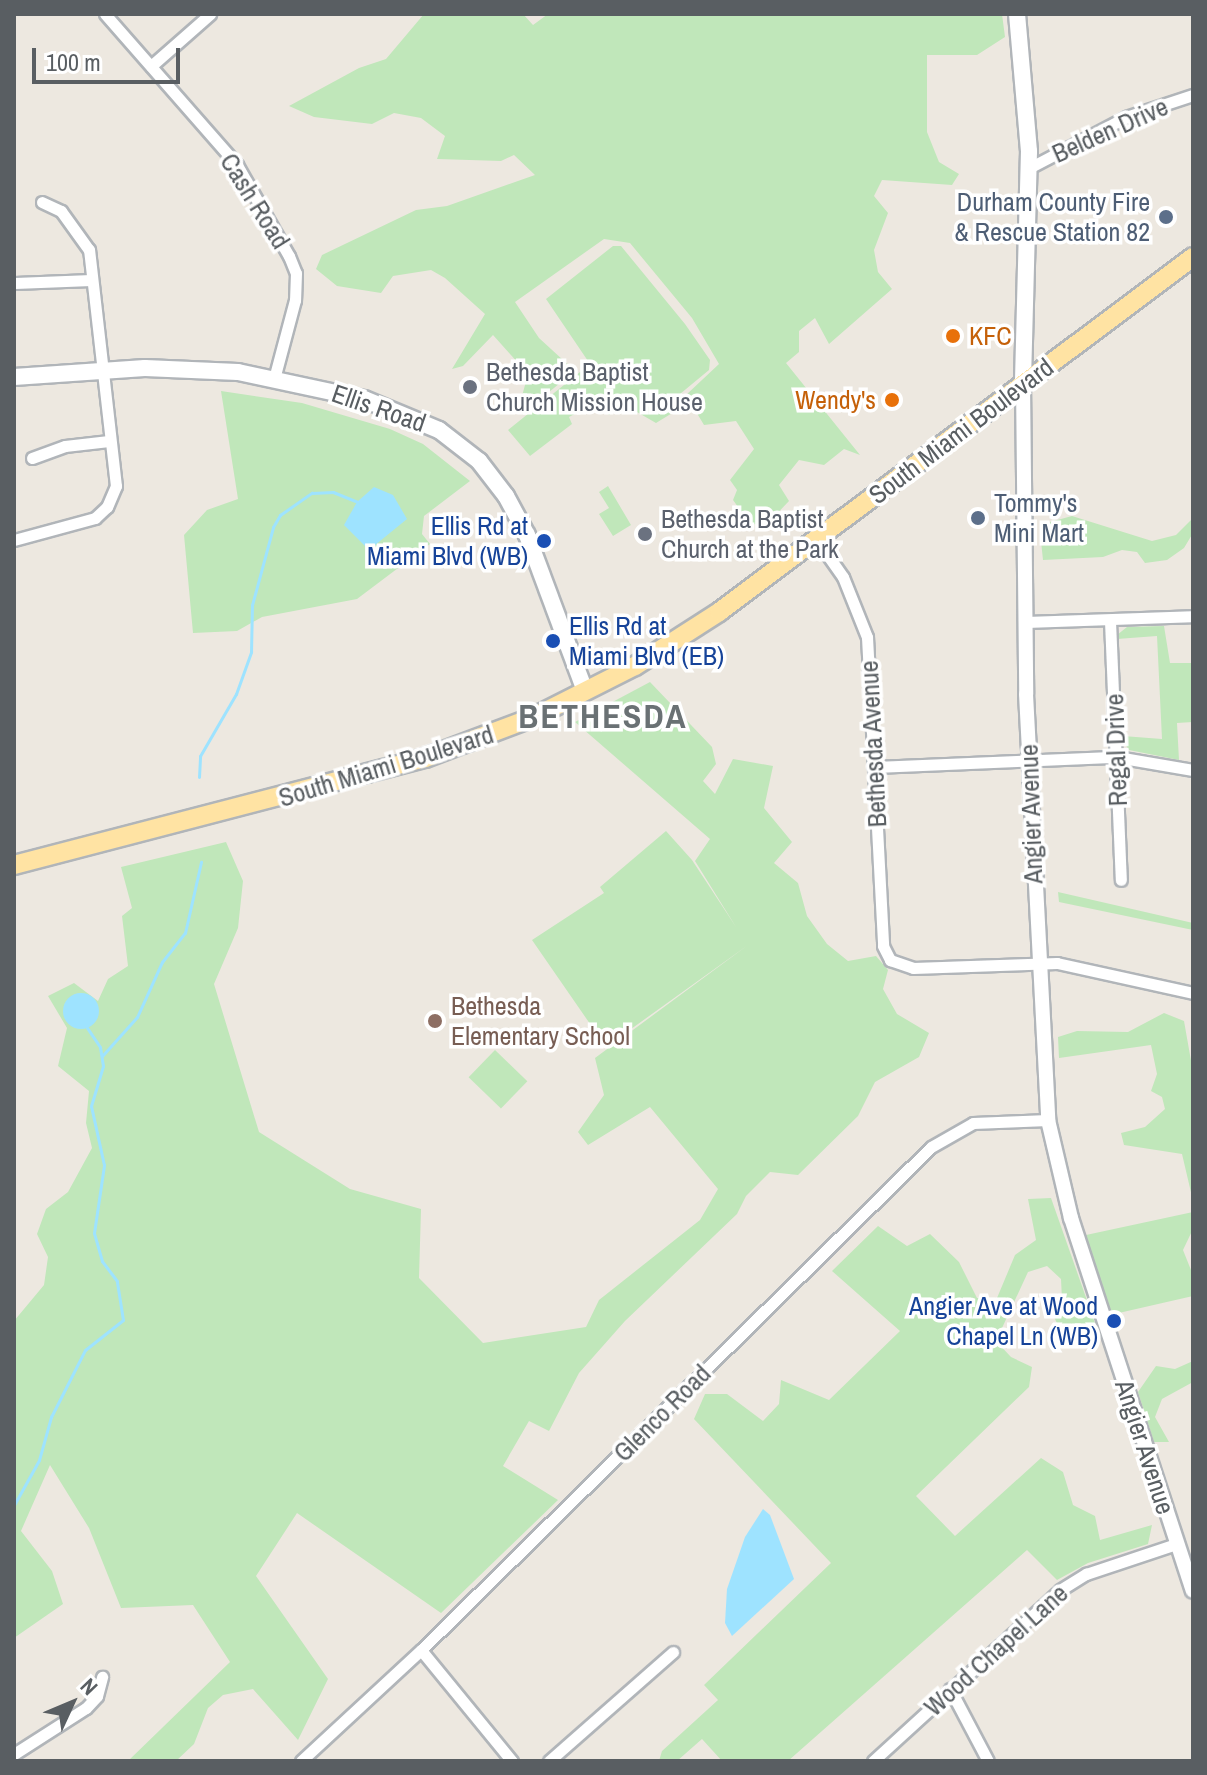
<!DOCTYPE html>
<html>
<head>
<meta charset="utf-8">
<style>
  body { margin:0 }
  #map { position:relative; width:1207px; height:1775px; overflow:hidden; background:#ede8e0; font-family:"Archivo Narrow",sans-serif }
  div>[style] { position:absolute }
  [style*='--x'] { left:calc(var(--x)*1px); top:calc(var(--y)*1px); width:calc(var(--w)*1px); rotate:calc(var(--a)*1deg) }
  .green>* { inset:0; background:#c0e7ba; transform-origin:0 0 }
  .water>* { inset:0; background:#9ee3ff }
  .round { border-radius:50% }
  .stream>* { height:3px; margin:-1.5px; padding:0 1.5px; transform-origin:1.5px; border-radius:1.5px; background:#9ee3ff }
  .roads { filter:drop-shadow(2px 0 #b1b5b9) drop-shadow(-2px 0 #b1b5b9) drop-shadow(0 2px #b1b5b9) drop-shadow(0 -2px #b1b5b9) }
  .minor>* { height:11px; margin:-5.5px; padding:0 5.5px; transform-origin:5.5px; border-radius:5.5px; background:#fff }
  .tertiary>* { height:14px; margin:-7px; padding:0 7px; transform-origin:7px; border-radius:7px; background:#fff }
  .secondary>* { height:16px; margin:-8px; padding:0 8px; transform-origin:8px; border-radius:8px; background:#fff }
  .primary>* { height:18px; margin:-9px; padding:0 9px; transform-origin:9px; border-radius:9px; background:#ffe3a3 }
  .dots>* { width:22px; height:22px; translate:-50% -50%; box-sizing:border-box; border:4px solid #fff; border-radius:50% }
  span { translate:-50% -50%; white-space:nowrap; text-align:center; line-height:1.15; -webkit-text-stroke:7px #fff; paint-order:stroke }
  .street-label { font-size:26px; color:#595e62 }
  .service-label { font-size:26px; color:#4e5e75 }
  .right { translate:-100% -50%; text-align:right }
  .left { translate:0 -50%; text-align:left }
  .food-label { font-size:26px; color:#c56008 }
  .worship-label { font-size:26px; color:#5b616d }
  .transit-label { font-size:26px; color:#164399 }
  .education-label { font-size:26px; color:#785e54 }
  .district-label { font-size:34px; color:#6a7174; font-weight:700; letter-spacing:2px }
  .frame { position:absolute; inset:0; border:16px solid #595e62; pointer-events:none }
  .north { position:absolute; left:32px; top:1663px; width:80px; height:80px; -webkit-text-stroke:6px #fff; paint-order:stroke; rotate:46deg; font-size:22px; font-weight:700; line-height:32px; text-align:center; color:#595e62 }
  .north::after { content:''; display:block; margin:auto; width:28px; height:36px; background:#595e62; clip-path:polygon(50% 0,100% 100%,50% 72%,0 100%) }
  .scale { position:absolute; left:32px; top:48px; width:148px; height:36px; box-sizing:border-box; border:4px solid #595e62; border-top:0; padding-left:10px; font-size:24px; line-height:28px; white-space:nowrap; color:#595e62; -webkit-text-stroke:6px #fff; paint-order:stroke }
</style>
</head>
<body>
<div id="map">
  <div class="green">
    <i style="clip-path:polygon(424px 14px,523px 14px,533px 25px,548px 14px,1002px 14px,1005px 37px,977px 55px,927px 55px,927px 132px,939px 162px,959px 174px,952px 185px,882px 180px,874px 196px,888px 213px,874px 250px,878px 272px,892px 289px,829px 344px,815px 318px,799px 331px,799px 352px,786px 363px,860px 455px,844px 449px,824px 465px,799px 460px,779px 485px,789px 501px,770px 521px,751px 525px,733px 500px,737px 490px,730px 480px,754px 449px,736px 421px,704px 425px,686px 395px,719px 364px,692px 318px,630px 243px,604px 239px,515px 302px,539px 338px,575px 371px,528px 409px,519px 407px,528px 374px,493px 335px,463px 366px,452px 369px,485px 314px,445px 278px,431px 270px,393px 276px,381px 293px,337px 286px,316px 269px,322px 255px,416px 210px,447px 206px,535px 175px,514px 155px,501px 161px,437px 159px,445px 136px,421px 118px,394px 113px,372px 124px,314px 117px,289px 106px,359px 68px,386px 59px)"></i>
    <i style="clip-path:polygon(613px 246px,621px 246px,685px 324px,710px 360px,709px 370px,680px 394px,687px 404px,656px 423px,623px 404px,609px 415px,599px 401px,569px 417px,572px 424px,530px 456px,508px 430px,590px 364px,546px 299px)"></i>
    <i style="clip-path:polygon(221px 391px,302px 403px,390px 429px,423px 444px,470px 481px,424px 516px,422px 534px,430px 544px,357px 599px,262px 617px,237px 631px,193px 633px,184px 535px,207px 510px,238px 499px)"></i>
    <i style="clip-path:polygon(608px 486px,631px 525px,613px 536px,599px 514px,609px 508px,599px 492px)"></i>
    <i style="clip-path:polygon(1072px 516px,1152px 541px,1176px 535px,1193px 518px,1193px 533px,1184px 548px,1167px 560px,1145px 563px,1137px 552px,1122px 550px,1103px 557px,1043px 560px,1041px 541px,1050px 522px)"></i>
    <i style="clip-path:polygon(1164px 626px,1170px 663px,1193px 663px,1193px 722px,1177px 723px,1179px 760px,1129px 750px,1123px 741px,1123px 736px,1162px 739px,1157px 636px,1117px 639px,1117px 635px,1127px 627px)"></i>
    <i style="clip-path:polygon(650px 682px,712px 747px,716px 764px,703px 781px,715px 794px,733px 759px,773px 766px,764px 808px,792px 842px,774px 863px,798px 883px,807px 916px,827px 944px,848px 961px,876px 956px,888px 970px,883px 989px,897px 1014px,929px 1033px,919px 1057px,875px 1082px,858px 1116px,798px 1175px,770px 1172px,746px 1196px,737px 1214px,625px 1321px,579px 1373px,549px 1431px,529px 1421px,503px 1466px,558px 1500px,441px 1613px,297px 1513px,256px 1576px,328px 1679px,298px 1740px,253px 1689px,223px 1695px,208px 1708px,194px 1744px,176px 1761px,128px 1761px,230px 1662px,193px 1605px,121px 1608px,89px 1528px,50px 1465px,21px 1531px,52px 1571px,63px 1604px,14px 1638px,14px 1321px,44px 1285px,48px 1257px,37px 1234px,46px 1209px,68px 1192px,92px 1148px,86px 1123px,89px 1091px,58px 1066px,67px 1028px,48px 996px,74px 983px,98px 1001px,108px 979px,128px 966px,122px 916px,132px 908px,121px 867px,226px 842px,243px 881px,238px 928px,214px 984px,259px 1132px,350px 1189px,421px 1209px,419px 1278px,483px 1343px,586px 1327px,599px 1300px,700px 1220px,718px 1189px,650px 1107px,588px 1145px,578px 1132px,604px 1095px,595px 1058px,748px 945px,606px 1047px,532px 940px,604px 893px,600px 887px,666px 831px,692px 860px,736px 927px,695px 861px,710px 839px,575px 722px)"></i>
    <i style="clip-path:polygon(1058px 892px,1193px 923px,1193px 930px,1059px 902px)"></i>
    <i style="clip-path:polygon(1164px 1013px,1184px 1021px,1193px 1072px,1193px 1201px,1182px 1154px,1124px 1145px,1121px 1133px,1145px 1127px,1165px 1109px,1162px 1097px,1151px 1091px,1157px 1074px,1151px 1045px,1059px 1058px,1058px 1037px,1077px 1031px,1128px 1032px)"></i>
    <i style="left:495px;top:1050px;width:45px;height:38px;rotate:44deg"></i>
    <i style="clip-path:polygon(1051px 1198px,1096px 1326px,1069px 1348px,1054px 1317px,1062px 1300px,1061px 1279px,1047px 1266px,1028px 1272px,996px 1341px,1011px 1357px,1032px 1367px,1029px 1387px,916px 1496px,955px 1536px,1041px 1458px,1063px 1472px,1073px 1505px,1095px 1516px,1100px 1540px,1152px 1525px,1148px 1544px,1088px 1563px,1057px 1580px,1027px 1550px,788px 1761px,722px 1761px,702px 1739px,677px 1761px,659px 1761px,662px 1751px,718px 1700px,704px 1685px,831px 1563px,694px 1419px,705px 1394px,727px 1394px,763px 1421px,779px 1404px,781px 1380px,829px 1400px,900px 1331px,832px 1271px,878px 1226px,907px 1246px,930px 1234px,959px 1262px,977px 1298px,997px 1298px,1015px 1255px,1036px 1240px,1028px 1199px)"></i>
    <i style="clip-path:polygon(1193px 1212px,1193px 1229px,1183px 1250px,1193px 1275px,1193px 1296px,1110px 1315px,1086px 1235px)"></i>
    <i style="clip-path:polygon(1193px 1361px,1193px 1382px,1162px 1399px,1155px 1417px,1169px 1442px,1154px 1442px,1138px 1392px,1156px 1366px,1175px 1369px)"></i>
  </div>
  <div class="water">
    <i style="clip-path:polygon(374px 487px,393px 495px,407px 519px,369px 550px,344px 525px,357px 502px)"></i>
    <i class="round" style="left:63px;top:993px;width:36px;height:36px"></i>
    <i style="clip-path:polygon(763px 1509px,770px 1515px,794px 1579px,732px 1636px,725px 1623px,727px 1589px,745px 1537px)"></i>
  </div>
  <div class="stream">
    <i style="--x:199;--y:777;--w:21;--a:-87"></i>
    <i style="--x:200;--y:756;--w:72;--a:-59.9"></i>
    <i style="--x:236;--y:694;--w:45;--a:-70.3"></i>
    <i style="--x:251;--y:652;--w:47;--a:-88.8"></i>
    <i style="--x:252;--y:605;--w:81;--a:-74.9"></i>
    <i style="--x:273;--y:527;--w:14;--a:-60"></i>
    <i style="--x:280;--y:515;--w:39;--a:-35"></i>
    <i style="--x:312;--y:493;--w:21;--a:-3"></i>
    <i style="--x:333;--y:492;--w:27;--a:22"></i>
    <i style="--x:102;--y:1056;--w:52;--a:-48.1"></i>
    <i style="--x:137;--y:1017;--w:60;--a:-65.6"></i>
    <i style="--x:162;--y:962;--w:37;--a:-52"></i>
    <i style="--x:185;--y:933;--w:73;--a:-77.3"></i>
    <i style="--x:14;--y:1505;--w:51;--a:-60.9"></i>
    <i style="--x:39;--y:1460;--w:45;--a:-74.4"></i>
    <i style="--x:51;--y:1417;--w:75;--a:-63.1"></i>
    <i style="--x:85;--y:1350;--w:48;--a:-38.3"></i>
    <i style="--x:123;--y:1320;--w:39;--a:-99"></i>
    <i style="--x:117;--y:1281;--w:25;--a:-127"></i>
    <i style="--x:102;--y:1261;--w:29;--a:-106"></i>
    <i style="--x:94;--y:1233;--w:69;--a:-81.6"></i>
    <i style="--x:104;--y:1165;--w:60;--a:-102.4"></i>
    <i style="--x:91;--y:1106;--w:42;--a:-73.3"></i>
    <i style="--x:103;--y:1066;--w:19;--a:-99"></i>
    <i style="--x:100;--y:1047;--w:23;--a:-124"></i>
  </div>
  <div class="roads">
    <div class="minor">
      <i style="--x:105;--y:14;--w:201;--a:48.8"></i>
      <i style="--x:237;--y:165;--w:105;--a:60.3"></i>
      <i style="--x:289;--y:256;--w:18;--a:68"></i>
      <i style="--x:296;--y:273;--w:27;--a:92"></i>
      <i style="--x:295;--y:300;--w:82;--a:104.9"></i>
      <i style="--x:151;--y:66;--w:79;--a:-41.4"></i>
      <i style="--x:1029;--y:168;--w:110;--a:-27.7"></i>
      <i style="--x:1126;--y:117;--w:71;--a:-18.2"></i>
      <i style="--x:14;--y:283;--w:78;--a:-2.2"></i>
      <i style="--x:32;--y:458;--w:35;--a:-20"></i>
      <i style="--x:65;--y:446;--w:44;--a:-6.5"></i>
      <i style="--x:14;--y:540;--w:84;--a:-15.2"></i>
      <i style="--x:95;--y:518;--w:16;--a:-43"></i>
      <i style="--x:107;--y:507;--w:23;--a:-67"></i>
      <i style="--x:116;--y:486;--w:238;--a:-96.5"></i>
      <i style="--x:89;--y:250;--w:48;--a:-125.7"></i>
      <i style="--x:61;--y:211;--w:21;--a:-155"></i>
      <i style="--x:817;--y:540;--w:45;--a:54.9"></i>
      <i style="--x:843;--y:577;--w:65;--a:68.2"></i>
      <i style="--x:867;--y:637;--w:309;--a:87"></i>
      <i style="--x:883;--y:946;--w:16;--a:63"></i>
      <i style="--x:890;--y:960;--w:24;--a:19"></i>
      <i style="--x:913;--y:968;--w:144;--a:-2"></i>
      <i style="--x:1057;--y:963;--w:139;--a:12.4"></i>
      <i style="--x:1110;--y:621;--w:259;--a:87.6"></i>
      <i style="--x:1024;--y:622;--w:169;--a:-2"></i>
      <i style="--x:875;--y:767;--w:242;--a:-2.4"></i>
      <i style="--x:1117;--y:757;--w:77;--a:9.7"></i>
      <i style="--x:421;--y:1650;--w:144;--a:50.7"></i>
      <i style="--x:950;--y:1689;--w:81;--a:62.2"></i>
      <i style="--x:14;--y:1754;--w:85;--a:-32.6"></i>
      <i style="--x:86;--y:1708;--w:16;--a:-47"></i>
      <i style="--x:97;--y:1696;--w:20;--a:-75"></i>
      <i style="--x:301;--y:1761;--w:163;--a:-42.8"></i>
      <i style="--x:421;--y:1650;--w:716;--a:-44.6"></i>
      <i style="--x:931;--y:1147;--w:48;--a:-29.7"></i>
      <i style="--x:973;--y:1123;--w:75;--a:-2.3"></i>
      <i style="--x:549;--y:1761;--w:165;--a:-41.3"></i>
      <i style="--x:873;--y:1761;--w:253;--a:-42.4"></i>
      <i style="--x:1060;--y:1590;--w:31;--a:-32"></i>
      <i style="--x:1086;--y:1574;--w:95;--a:-18.4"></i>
    </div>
    <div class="tertiary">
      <i style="--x:1023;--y:383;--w:311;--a:89.4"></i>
      <i style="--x:1026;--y:694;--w:427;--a:87"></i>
      <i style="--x:1048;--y:1120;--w:101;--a:76.8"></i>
      <i style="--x:1071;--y:1218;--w:392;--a:71.9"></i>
    </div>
    <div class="secondary">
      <i style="--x:1017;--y:14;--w:138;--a:85"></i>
      <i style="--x:1029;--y:151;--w:232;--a:91.5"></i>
      <i style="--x:14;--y:377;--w:131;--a:-3.9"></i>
      <i style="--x:145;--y:368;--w:93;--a:2.5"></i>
      <i style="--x:238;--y:372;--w:129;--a:12.1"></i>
      <i style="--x:364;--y:399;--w:81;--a:22.5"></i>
      <i style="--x:439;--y:430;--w:51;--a:37.8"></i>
      <i style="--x:479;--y:461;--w:44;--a:52.4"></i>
      <i style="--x:506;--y:496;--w:44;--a:61.7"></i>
      <i style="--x:527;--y:535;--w:166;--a:69.6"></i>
    </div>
    <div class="primary">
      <i style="--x:14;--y:865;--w:425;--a:-14.6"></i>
      <i style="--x:425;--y:758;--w:116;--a:-20.6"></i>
      <i style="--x:534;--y:717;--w:113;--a:-26.8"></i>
      <i style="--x:635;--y:666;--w:100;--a:-32.7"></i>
      <i style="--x:719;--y:612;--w:592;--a:-36.83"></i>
    </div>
  </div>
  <div class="dots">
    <i style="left:1166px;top:217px;background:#5c6f8a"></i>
    <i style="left:953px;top:336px;background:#e8710a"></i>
    <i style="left:470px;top:387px;background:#6b7280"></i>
    <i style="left:892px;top:400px;background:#e8710a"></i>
    <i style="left:978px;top:518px;background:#5c6f8a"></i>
    <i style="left:645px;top:534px;background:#6b7280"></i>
    <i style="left:544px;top:541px;background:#1a4fb4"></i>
    <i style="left:553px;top:641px;background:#1a4fb4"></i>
    <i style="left:435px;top:1021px;background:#8d6e63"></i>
    <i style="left:1114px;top:1321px;background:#1a4fb4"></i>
  </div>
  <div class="street-label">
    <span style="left:1110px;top:130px;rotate:-24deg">Belden Drive</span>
    <span style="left:255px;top:201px;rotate:58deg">Cash Road</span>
    <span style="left:379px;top:408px;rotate:19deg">Ellis Road</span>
    <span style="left:961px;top:431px;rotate:-37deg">South Miami Boulevard</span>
    <span style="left:873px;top:744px;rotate:-93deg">Bethesda Avenue</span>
    <span style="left:1116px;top:750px;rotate:-92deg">Regal Drive</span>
    <span style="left:386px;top:766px;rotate:-17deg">South Miami Boulevard</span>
    <span style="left:1031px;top:814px;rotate:-92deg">Angier Avenue</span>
    <span style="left:662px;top:1413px;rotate:-45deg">Glenco Road</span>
    <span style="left:1145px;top:1447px;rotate:72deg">Angier Avenue</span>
    <span style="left:996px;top:1650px;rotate:-42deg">Wood Chapel Lane</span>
  </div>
  <div class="service-label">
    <span class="right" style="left:1150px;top:217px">Durham County Fire<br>&amp; Rescue Station 82</span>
    <span class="left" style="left:994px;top:518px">Tommy's<br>Mini Mart</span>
  </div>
  <div class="food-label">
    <span class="left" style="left:969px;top:336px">KFC</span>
    <span class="right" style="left:876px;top:400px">Wendy's</span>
  </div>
  <div class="worship-label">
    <span class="left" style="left:486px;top:387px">Bethesda Baptist<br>Church Mission House</span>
    <span class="left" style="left:661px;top:534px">Bethesda Baptist<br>Church at the Park</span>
  </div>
  <div class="transit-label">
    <span class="right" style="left:528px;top:541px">Ellis Rd at<br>Miami Blvd (WB)</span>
    <span class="left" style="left:569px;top:641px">Ellis Rd at<br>Miami Blvd (EB)</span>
    <span class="right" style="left:1098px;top:1321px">Angier Ave at Wood<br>Chapel Ln (WB)</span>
  </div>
  <div class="education-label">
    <span class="left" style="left:451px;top:1021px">Bethesda<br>Elementary School</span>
  </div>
  <div class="district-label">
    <span style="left:603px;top:717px">BETHESDA</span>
  </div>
  <div class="frame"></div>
  <div class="north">N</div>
  <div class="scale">100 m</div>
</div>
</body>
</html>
